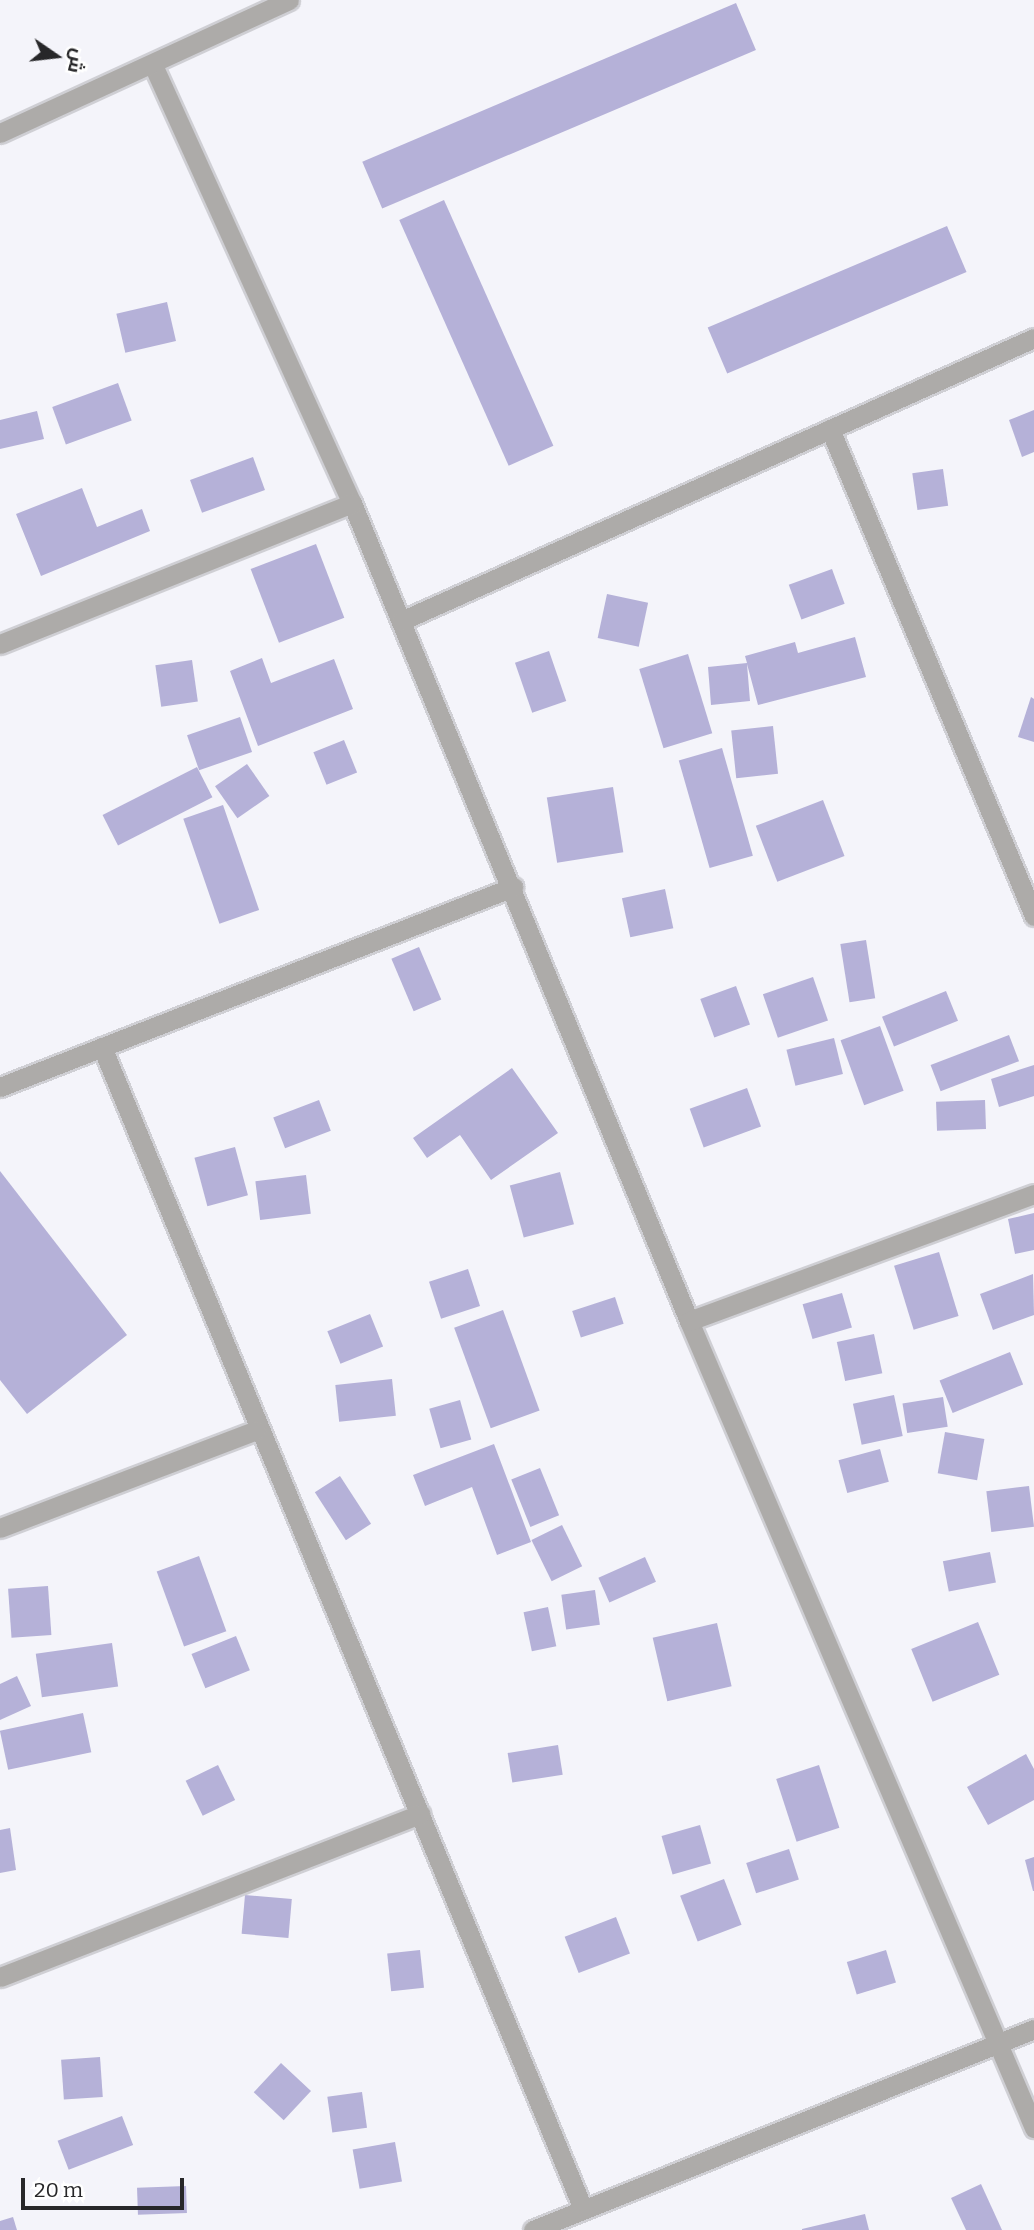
<!DOCTYPE html>
<html>
<head>
<meta charset="utf-8">
<style>
  body { margin:0 }
  #map { position:relative; width:1034px; height:2230px; overflow:hidden; background:#f4f4fa; font-family:Bitter,Cairo,serif }
  div>[style] { position:absolute }
  [style*='--x'] { left:calc(var(--x)*1px); top:calc(var(--y)*1px); width:calc(var(--w)*1px); rotate:calc(var(--a)*1deg) }
  .building>* { inset:0; background:#b5b1d8; transform-origin:0 0 }
  .roads { filter:drop-shadow(2px 0 #cfcfd4) drop-shadow(-2px 0 #cfcfd4) drop-shadow(0 2px #cfcfd4) drop-shadow(0 -2px #cfcfd4) }
  .minor>* { height:19px; margin:-9.5px; padding:0 9.5px; transform-origin:9.5px; border-radius:9.5px; background:#adaba9 }
  span { translate:-50% -50%; white-space:nowrap; text-align:center; line-height:1.15; -webkit-text-stroke:7px #fff; paint-order:stroke }
  .north { position:absolute; left:21px; top:21px; width:70px; height:70px; -webkit-text-stroke:5px #fff; paint-order:stroke; rotate:104deg; font-size:19px; font-weight:700; line-height:28px; text-align:center; color:#272729 }
  .north::after { content:''; display:block; margin:auto; width:24px; height:32px; background:#272729; clip-path:polygon(50% 0,100% 100%,50% 72%,0 100%) }
  .scale { position:absolute; left:21px; top:2178px; width:163px; height:32px; box-sizing:border-box; border:4px solid #272729; border-top:0; padding-left:9px; font-size:21px; line-height:24px; white-space:nowrap; color:#272729; -webkit-text-stroke:5px #fff; paint-order:stroke }
</style>
</head>
<body>
<div id="map">
  <div class="building">
    <i style="left:736px;top:3px;width:51px;height:406px;rotate:67deg"></i>
    <i style="left:444px;top:200px;width:269px;height:49px;rotate:66deg"></i>
    <i style="left:947px;top:226px;width:50px;height:260px;rotate:67deg"></i>
    <i style="left:167px;top:302px;width:40px;height:52px;rotate:77deg"></i>
    <i style="left:118px;top:383px;width:40px;height:70px;rotate:70deg"></i>
    <i style="clip-path:polygon(1034px 410px,1034px 452px,1022px 457px,1009px 420px)"></i>
    <i style="clip-path:polygon(37px 411px,44px 439px,0 449px,0 420px)"></i>
    <i style="left:253px;top:457px;width:35px;height:67px;rotate:70deg"></i>
    <i style="left:943px;top:469px;width:37px;height:31px;rotate:82deg"></i>
    <i style="clip-path:polygon(82px 488px,97px 527px,142px 509px,150px 531px,41px 576px,16px 514px)"></i>
    <i style="left:316px;top:544px;width:79px;height:70px;rotate:69deg"></i>
    <i style="left:832px;top:569px;width:37px;height:46px;rotate:70deg"></i>
    <i style="left:607px;top:594px;width:42px;height:45px;rotate:12deg"></i>
    <i style="clip-path:polygon(855px 637px,866px 677px,758px 705px,747px 664px,750px 701px,711px 705px,708px 667px,747px 663px,745px 656px,795px 642px,798px 653px)"></i>
    <i style="left:549px;top:651px;width:53px;height:36px;rotate:71deg"></i>
    <i style="left:688px;top:654px;width:83px;height:51px;rotate:73deg"></i>
    <i style="clip-path:polygon(262px 658px,271px 683px,334px 659px,353px 709px,258px 746px,230px 671px)"></i>
    <i style="left:192px;top:660px;width:42px;height:37px;rotate:82deg"></i>
    <i style="clip-path:polygon(1031px 697px,1034px 699px,1034px 742px,1018px 737px)"></i>
    <i style="left:240px;top:717px;width:37px;height:56px;rotate:71deg"></i>
    <i style="left:773px;top:726px;width:48px;height:42px;rotate:84deg"></i>
    <i style="left:344px;top:740px;width:35px;height:33px;rotate:68deg"></i>
    <i style="left:722px;top:748px;width:112px;height:45px;rotate:74deg"></i>
    <i style="left:247px;top:764px;width:39px;height:39px;rotate:55deg"></i>
    <i style="left:197px;top:767px;width:34px;height:106px;rotate:63deg"></i>
    <i style="left:613px;top:787px;width:66px;height:67px;rotate:81deg"></i>
    <i style="left:823px;top:800px;width:60px;height:72px;rotate:69deg"></i>
    <i style="left:223px;top:805px;width:111px;height:42px;rotate:71deg"></i>
    <i style="left:665px;top:889px;width:40px;height:44px;rotate:78deg"></i>
    <i style="left:866px;top:940px;width:59px;height:26px;rotate:81deg"></i>
    <i style="left:419px;top:947px;width:57px;height:30px;rotate:67deg"></i>
    <i style="left:813px;top:977px;width:46px;height:53px;rotate:71deg"></i>
    <i style="left:736px;top:986px;width:41px;height:38px;rotate:70deg"></i>
    <i style="left:946px;top:991px;width:32px;height:69px;rotate:68deg"></i>
    <i style="left:880px;top:1026px;width:69px;height:42px;rotate:70deg"></i>
    <i style="left:1009px;top:1035px;width:28px;height:84px;rotate:69deg"></i>
    <i style="left:834px;top:1038px;width:37px;height:49px;rotate:76deg"></i>
    <i style="clip-path:polygon(1034px 1065px,1034px 1096px,999px 1107px,991px 1079px)"></i>
    <i style="clip-path:polygon(512px 1068px,558px 1133px,491px 1180px,460px 1135px,427px 1158px,413px 1138px)"></i>
    <i style="left:747px;top:1088px;width:41px;height:61px;rotate:70deg"></i>
    <i style="left:319px;top:1100px;width:33px;height:49px;rotate:69deg"></i>
    <i style="left:985px;top:1100px;width:29px;height:49px;rotate:88deg"></i>
    <i style="left:235px;top:1147px;width:50px;height:42px;rotate:75deg"></i>
    <i style="clip-path:polygon(0 1171px,127px 1335px,27px 1414px,0 1380px)"></i>
    <i style="left:560px;top:1172px;width:54px;height:52px;rotate:75deg"></i>
    <i style="left:306px;top:1175px;width:39px;height:51px;rotate:83deg"></i>
    <i style="clip-path:polygon(1034px 1213px,1034px 1250px,1015px 1254px,1008px 1219px)"></i>
    <i style="left:939px;top:1252px;width:67px;height:47px;rotate:73deg"></i>
    <i style="left:468px;top:1269px;width:39px;height:41px;rotate:72deg"></i>
    <i style="clip-path:polygon(1033px 1274px,1034px 1315px,993px 1330px,980px 1294px)"></i>
    <i style="left:842px;top:1293px;width:36px;height:41px;rotate:74deg"></i>
    <i style="left:615px;top:1297px;width:28px;height:45px;rotate:72deg"></i>
    <i style="left:503px;top:1310px;width:107px;height:52px;rotate:70deg"></i>
    <i style="left:370px;top:1314px;width:35px;height:46px;rotate:68deg"></i>
    <i style="left:874px;top:1334px;width:40px;height:38px;rotate:78deg"></i>
    <i style="left:1010px;top:1352px;width:35px;height:76px;rotate:68deg"></i>
    <i style="left:392px;top:1379px;width:37px;height:57px;rotate:84deg"></i>
    <i style="left:894px;top:1395px;width:42px;height:42px;rotate:78deg"></i>
    <i style="left:943px;top:1397px;width:30px;height:41px;rotate:81deg"></i>
    <i style="left:460px;top:1400px;width:41px;height:32px;rotate:74deg"></i>
    <i style="left:945px;top:1432px;width:40px;height:42px;rotate:10deg"></i>
    <i style="clip-path:polygon(494px 1444px,531px 1542px,497px 1555px,472px 1487px,425px 1506px,413px 1475px)"></i>
    <i style="left:880px;top:1449px;width:34px;height:43px;rotate:75deg"></i>
    <i style="left:540px;top:1468px;width:51px;height:31px;rotate:68deg"></i>
    <i style="left:340px;top:1476px;width:57px;height:30px;rotate:57deg"></i>
    <i style="left:1029px;top:1486px;width:41px;height:43px;rotate:83deg"></i>
    <i style="left:562px;top:1525px;width:46px;height:34px;rotate:64deg"></i>
    <i style="left:990px;top:1552px;width:31px;height:48px;rotate:79deg"></i>
    <i style="left:199px;top:1556px;width:80px;height:45px;rotate:70deg"></i>
    <i style="left:645px;top:1557px;width:27px;height:51px;rotate:66deg"></i>
    <i style="left:48px;top:1586px;width:49px;height:40px;rotate:86deg"></i>
    <i style="left:595px;top:1590px;width:35px;height:34px;rotate:82deg"></i>
    <i style="left:548px;top:1607px;width:40px;height:25px;rotate:78deg"></i>
    <i style="left:978px;top:1622px;width:57px;height:72px;rotate:68deg"></i>
    <i style="left:717px;top:1623px;width:65px;height:66px;rotate:77deg"></i>
    <i style="left:236px;top:1636px;width:37px;height:48px;rotate:68deg"></i>
    <i style="left:112px;top:1643px;width:44px;height:77px;rotate:82deg"></i>
    <i style="clip-path:polygon(17px 1676px,31px 1706px,0 1720px,0 1684px)"></i>
    <i style="left:83px;top:1713px;width:40px;height:85px;rotate:78deg"></i>
    <i style="left:558px;top:1745px;width:30px;height:51px;rotate:81deg"></i>
    <i style="clip-path:polygon(1026px 1754px,1034px 1769px,1034px 1800px,988px 1825px,967px 1787px)"></i>
    <i style="left:218px;top:1765px;width:39px;height:36px;rotate:64deg"></i>
    <i style="left:819px;top:1765px;width:66px;height:45px;rotate:72deg"></i>
    <i style="left:700px;top:1825px;width:40px;height:40px;rotate:74deg"></i>
    <i style="clip-path:polygon(10px 1828px,16px 1870px,0 1873px,0 1830px)"></i>
    <i style="left:789px;top:1849px;width:32px;height:45px;rotate:72deg"></i>
    <i style="clip-path:polygon(1034px 1857px,1034px 1891px,1033px 1891px,1025px 1860px)"></i>
    <i style="left:724px;top:1879px;width:49px;height:47px;rotate:69deg"></i>
    <i style="left:245px;top:1895px;width:47px;height:39px;rotate:5deg"></i>
    <i style="left:616px;top:1917px;width:39px;height:55px;rotate:69deg"></i>
    <i style="left:420px;top:1950px;width:38px;height:33px;rotate:84deg"></i>
    <i style="left:886px;top:1950px;width:34px;height:41px;rotate:73deg"></i>
    <i style="left:100px;top:2057px;width:40px;height:39px;rotate:86deg"></i>
    <i style="left:281px;top:2063px;width:41px;height:40px;rotate:43deg"></i>
    <i style="left:362px;top:2092px;width:36px;height:35px;rotate:82deg"></i>
    <i style="left:122px;top:2116px;width:31px;height:69px;rotate:69deg"></i>
    <i style="left:395px;top:2142px;width:40px;height:43px;rotate:80deg"></i>
    <i style="clip-path:polygon(981px 2184px,1002px 2230px,966px 2230px,951px 2198px)"></i>
    <i style="left:186px;top:2186px;width:27px;height:49px;rotate:88deg"></i>
    <i style="clip-path:polygon(865px 2214px,869px 2230px,802px 2230px,802px 2229px)"></i>
    <i style="clip-path:polygon(13px 2217px,17px 2230px,0 2230px,0 2221px)"></i>
  </div>
  <div class="roads">
    <div class="minor">
      <i style="--x:153;--y:65;--w:481;--a:65.6"></i>
      <i style="--x:352;--y:503;--w:885;--a:67.61"></i>
      <i style="--x:689;--y:1321;--w:878;--a:66.85"></i>
      <i style="--x:0;--y:133;--w:318;--a:-24.7"></i>
      <i style="--x:830;--y:429;--w:528;--a:67.27"></i>
      <i style="--x:401;--y:621;--w:693;--a:-24.09"></i>
      <i style="--x:0;--y:644;--w:379;--a:-21.8"></i>
      <i style="--x:102;--y:1047;--w:1258;--a:67.51"></i>
      <i style="--x:0;--y:1087;--w:551;--a:-21.3"></i>
      <i style="--x:689;--y:1321;--w:368;--a:-20.2"></i>
      <i style="--x:0;--y:1528;--w:274;--a:-20.9"></i>
      <i style="--x:0;--y:1977;--w:451;--a:-21.2"></i>
      <i style="--x:533;--y:2230;--w:540;--a:-21.86"></i>
    </div>
  </div>
  <div class="north">ش</div>
  <div class="scale">20 m</div>
</div>
</body>
</html>
